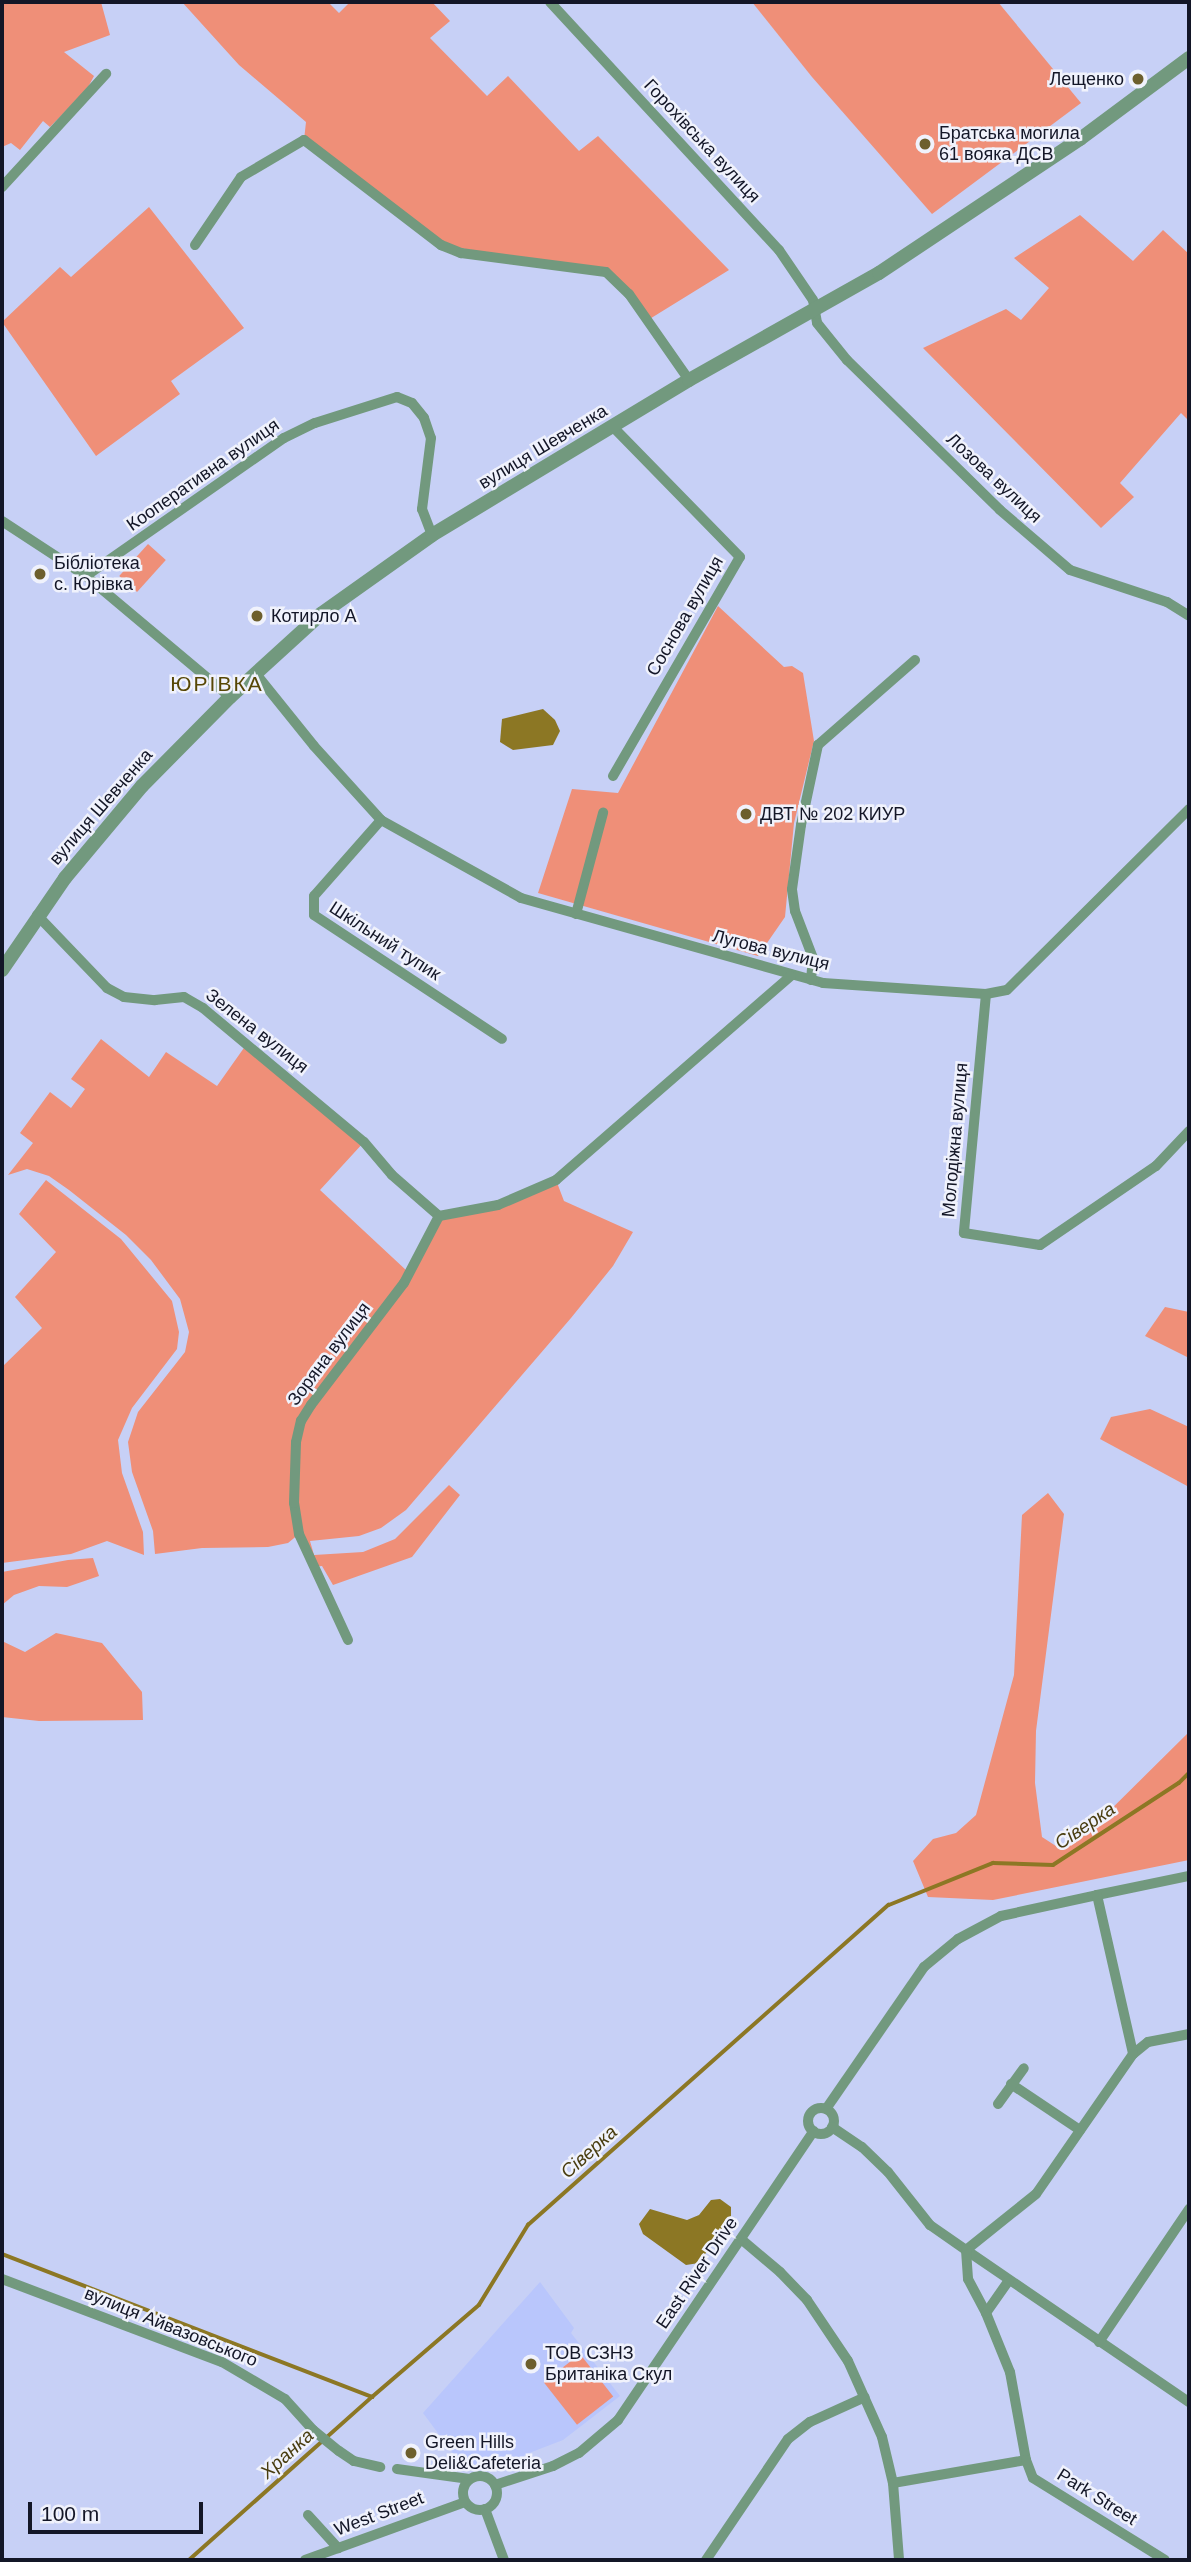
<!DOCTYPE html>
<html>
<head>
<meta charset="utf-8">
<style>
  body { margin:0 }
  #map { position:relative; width:1191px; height:2562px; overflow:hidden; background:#c7d0f6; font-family:Arial,sans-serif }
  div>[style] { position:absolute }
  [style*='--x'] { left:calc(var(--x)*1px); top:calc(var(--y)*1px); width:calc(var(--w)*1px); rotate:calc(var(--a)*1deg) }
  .built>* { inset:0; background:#b9c6fc }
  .green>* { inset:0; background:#ef8f78; transform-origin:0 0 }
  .water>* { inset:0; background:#8c7724 }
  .stream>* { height:3.5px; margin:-1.75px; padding:0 1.75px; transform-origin:1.75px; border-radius:1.75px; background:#8c7724 }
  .minor>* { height:10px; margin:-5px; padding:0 5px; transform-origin:5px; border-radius:5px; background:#72997e }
  .minor>.ring { margin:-5px; padding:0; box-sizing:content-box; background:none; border:10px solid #72997e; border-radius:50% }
  .tertiary>* { height:14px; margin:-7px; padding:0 7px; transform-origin:7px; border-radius:7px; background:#72997e }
  .dots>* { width:19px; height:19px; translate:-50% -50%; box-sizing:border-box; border:4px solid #f0f2fc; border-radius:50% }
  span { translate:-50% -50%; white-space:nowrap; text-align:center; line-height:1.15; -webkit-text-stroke:5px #f0f2fc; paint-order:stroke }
  .poi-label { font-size:18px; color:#131627 }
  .right { translate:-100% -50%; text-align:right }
  .left { translate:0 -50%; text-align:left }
  .street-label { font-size:18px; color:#131627 }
  .water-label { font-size:19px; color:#493d10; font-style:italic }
  .quarter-label { font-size:21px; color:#574705; letter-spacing:2px }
  .frame { position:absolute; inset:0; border:4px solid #131627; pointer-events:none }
  .scale { position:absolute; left:28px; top:2502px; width:175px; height:32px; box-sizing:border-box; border:4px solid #131627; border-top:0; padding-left:9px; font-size:21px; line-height:24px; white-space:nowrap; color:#131627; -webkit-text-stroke:5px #f0f2fc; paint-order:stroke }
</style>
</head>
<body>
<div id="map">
  <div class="built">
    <i style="clip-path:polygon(540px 2282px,574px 2328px,571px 2333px,620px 2396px,563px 2440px,524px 2455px,526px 2466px,489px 2469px,488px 2465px,461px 2464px,423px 2413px)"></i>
  </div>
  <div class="green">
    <i style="clip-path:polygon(2px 2px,101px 2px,110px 35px,64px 52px,94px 76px,87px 89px,50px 127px,43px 121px,20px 150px,11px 143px,2px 147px)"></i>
    <i style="clip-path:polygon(182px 2px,328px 2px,339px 13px,350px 2px,432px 2px,450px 21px,430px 38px,487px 96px,508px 76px,579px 151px,598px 136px,729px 270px,648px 320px,606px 272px,441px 245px,304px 140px,306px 122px,239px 65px)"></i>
    <i style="clip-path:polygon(752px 2px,998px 2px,1081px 103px,932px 214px,812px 77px)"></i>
    <i style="clip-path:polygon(149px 207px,244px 328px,171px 381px,180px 394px,96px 456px,2px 322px,60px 267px,71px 277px)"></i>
    <i style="clip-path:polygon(1080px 215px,1133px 261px,1163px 230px,1189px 254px,1189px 421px,1181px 413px,1120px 483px,1134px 497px,1101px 528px,923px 348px,1006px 309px,1021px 320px,1049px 288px,1014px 258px)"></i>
    <i style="left:148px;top:544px;width:24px;height:43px;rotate:42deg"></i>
    <i style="clip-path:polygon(718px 606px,784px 667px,792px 666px,803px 673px,814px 741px,794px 823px,785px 917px,758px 956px,538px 893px,572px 789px,618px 793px)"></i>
    <i style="clip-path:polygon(101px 1039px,149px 1077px,166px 1052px,217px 1086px,246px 1045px,364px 1142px,320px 1190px,407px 1271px,439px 1216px,498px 1205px,556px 1180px,564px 1201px,633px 1232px,613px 1266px,571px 1318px,406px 1510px,381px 1528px,359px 1536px,310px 1541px,314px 1555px,363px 1552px,395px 1539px,449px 1485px,460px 1495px,412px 1557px,333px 1585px,322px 1566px,313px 1567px,299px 1534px,288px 1543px,268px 1547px,202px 1548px,155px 1554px,153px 1531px,132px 1472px,128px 1442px,138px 1412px,185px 1352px,189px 1332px,180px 1299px,151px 1260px,126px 1235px,69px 1190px,49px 1176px,27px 1169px,8px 1175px,33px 1143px,20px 1133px,50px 1092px,71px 1108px,85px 1089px,71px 1079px)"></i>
    <i style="clip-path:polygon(46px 1180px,121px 1239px,172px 1301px,179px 1332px,177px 1349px,132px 1408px,118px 1440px,122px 1473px,143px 1532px,144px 1555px,107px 1541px,71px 1554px,2px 1563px,2px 1367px,42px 1328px,15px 1297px,56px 1252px,19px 1214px)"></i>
    <i style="clip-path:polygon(1165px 1307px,1189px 1312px,1189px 1358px,1145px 1336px)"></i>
    <i style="clip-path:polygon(1150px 1409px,1189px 1427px,1189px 1487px,1100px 1439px,1111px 1417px)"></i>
    <i style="clip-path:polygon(1048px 1493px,1064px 1514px,1036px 1731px,1035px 1783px,1042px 1837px,1059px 1848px,1086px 1834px,1189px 1732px,1189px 1860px,993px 1900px,928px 1897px,913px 1861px,933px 1839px,956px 1833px,976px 1815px,1014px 1675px,1022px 1515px)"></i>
    <i style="clip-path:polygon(93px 1558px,99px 1576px,67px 1587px,39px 1586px,14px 1595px,2px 1605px,2px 1572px,68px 1560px)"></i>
    <i style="clip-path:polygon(56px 1633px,102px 1643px,142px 1692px,143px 1720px,39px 1721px,2px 1717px,2px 1641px,25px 1652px)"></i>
    <i style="left:580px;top:2354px;width:54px;height:46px;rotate:52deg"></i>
  </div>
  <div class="water">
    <i style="clip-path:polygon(543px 709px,555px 720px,560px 731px,553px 745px,513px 750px,500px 742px,502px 719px)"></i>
    <i style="clip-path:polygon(720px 2199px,731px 2207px,731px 2216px,699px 2263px,686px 2265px,643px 2234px,639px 2224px,650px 2209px,687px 2220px,699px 2215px,711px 2200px)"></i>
  </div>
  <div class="stream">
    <i style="--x:2;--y:2254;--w:397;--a:21.1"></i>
    <i style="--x:372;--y:2397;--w:141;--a:-40.7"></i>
    <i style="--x:479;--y:2305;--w:94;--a:-58.5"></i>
    <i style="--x:528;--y:2225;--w:482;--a:-41.6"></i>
    <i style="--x:889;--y:1905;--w:112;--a:-22"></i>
    <i style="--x:993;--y:1863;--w:60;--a:1.9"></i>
    <i style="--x:1053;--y:1865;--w:150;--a:-33.1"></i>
    <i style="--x:1179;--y:1783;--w:14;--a:-45"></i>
    <i style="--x:189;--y:2560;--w:245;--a:-41.7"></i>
  </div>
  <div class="minor">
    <i style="--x:550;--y:2;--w:338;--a:47.3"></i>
    <i style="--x:779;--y:250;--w:60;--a:55.8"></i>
    <i style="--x:813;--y:300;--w:23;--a:80"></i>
    <i style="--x:817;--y:323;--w:48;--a:51"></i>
    <i style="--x:847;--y:360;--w:214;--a:44.4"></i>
    <i style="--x:1000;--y:510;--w:92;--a:40.6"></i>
    <i style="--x:1070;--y:570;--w:102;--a:18.3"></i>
    <i style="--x:1167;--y:602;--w:26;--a:32"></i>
    <i style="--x:2;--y:187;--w:154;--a:-47.4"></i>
    <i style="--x:195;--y:245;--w:82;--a:-55.9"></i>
    <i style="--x:241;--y:177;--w:73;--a:-30.4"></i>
    <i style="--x:304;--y:140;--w:173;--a:37.5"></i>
    <i style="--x:441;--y:245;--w:22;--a:22"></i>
    <i style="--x:461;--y:253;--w:146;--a:7.5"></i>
    <i style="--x:606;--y:272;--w:32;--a:44"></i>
    <i style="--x:629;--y:294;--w:105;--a:55.1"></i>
    <i style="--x:2;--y:521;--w:100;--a:33.2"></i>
    <i style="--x:86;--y:576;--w:188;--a:40"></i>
    <i style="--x:86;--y:576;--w:241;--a:-34.9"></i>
    <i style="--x:284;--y:438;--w:34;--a:-26"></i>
    <i style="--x:315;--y:423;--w:86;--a:-17.6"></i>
    <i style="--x:397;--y:397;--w:16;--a:22"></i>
    <i style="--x:412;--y:403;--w:19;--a:51"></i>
    <i style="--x:424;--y:418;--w:21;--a:71"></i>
    <i style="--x:431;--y:438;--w:72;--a:97.2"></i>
    <i style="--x:422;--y:509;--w:28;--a:69"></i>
    <i style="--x:256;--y:674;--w:92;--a:51.1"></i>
    <i style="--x:314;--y:746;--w:100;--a:47.8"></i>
    <i style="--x:381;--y:820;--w:160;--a:29.1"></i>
    <i style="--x:521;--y:898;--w:314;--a:15.7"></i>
    <i style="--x:823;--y:983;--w:163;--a:3.9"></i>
    <i style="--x:986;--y:994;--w:21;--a:-11"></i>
    <i style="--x:1007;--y:990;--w:257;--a:-44.8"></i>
    <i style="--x:613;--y:776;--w:253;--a:-59.9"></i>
    <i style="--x:740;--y:557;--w:180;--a:-134.3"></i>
    <i style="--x:381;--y:820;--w:101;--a:131.4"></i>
    <i style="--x:314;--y:896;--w:19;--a:90"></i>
    <i style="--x:314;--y:915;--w:225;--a:33.4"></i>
    <i style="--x:576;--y:914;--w:105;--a:-75"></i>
    <i style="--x:37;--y:915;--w:101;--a:46.2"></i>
    <i style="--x:107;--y:988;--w:19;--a:28"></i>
    <i style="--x:124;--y:997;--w:31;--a:6"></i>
    <i style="--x:155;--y:1000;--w:29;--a:-6"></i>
    <i style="--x:184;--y:997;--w:22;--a:30"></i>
    <i style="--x:203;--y:1008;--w:209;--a:39.8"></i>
    <i style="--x:364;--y:1142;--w:43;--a:49.7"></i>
    <i style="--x:392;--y:1175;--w:62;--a:41.1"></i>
    <i style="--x:811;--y:980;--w:22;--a:-85"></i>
    <i style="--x:813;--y:958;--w:50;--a:-111"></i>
    <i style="--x:795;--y:911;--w:22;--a:-98"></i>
    <i style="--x:792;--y:889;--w:65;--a:-82"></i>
    <i style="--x:801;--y:825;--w:82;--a:-78"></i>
    <i style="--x:818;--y:745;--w:129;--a:-41.2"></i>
    <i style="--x:986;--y:994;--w:240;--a:95.3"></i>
    <i style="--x:964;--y:1233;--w:77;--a:9"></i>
    <i style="--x:1040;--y:1245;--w:140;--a:-34.3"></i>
    <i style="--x:1156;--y:1166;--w:48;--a:-46.7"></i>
    <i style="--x:348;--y:1640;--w:117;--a:-114.8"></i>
    <i style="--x:299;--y:1534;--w:31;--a:-99"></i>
    <i style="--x:294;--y:1503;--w:61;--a:-88.1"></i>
    <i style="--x:296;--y:1442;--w:22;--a:-77"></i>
    <i style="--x:301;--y:1421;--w:19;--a:-58"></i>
    <i style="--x:311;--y:1405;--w:153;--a:-52.7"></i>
    <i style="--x:404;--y:1283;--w:76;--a:-62.4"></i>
    <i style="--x:439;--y:1216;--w:60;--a:-10.6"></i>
    <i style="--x:498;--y:1205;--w:63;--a:-23.3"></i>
    <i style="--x:556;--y:1180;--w:311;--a:-41"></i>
    <i style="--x:1097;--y:1895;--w:94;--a:-11.7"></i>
    <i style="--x:1133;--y:2054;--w:19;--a:-39"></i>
    <i style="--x:1148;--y:2042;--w:42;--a:-11"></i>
    <i style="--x:1011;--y:2084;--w:83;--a:33.7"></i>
    <i style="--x:998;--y:2104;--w:44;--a:-54.2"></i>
    <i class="ring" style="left:808px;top:2108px;width:16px;height:16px"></i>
    <i style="--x:826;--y:2109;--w:173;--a:-55.4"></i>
    <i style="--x:924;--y:1967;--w:44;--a:-39.5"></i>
    <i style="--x:958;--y:1939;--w:49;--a:-28.1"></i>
    <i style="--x:1001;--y:1916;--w:98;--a:-12.3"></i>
    <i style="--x:1097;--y:1895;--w:163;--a:77.2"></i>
    <i style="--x:1133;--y:2054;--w:170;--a:124.7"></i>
    <i style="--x:1036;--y:2194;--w:90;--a:141.3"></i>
    <i style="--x:966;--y:2250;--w:270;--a:34.3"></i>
    <i style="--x:832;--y:2127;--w:36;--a:34"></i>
    <i style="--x:862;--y:2147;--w:36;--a:44"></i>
    <i style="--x:888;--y:2172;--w:68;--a:51.6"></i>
    <i style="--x:930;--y:2225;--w:44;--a:34.8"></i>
    <i style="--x:966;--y:2250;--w:29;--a:86"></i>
    <i style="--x:968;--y:2279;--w:38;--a:62"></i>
    <i style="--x:986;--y:2313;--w:64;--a:67.9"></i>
    <i style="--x:1010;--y:2372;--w:89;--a:79.7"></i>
    <i style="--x:741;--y:2239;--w:51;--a:40.2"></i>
    <i style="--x:780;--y:2272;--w:39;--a:46"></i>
    <i style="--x:807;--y:2300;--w:73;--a:56.1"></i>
    <i style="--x:848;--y:2361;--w:83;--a:65.9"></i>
    <i style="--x:882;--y:2437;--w:47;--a:76.6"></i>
    <i style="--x:893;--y:2483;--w:77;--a:85.5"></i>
    <i style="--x:2;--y:2279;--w:235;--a:20.7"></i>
    <i style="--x:222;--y:2362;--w:73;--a:30.4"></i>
    <i style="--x:285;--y:2399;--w:42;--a:47.9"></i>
    <i style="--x:313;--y:2430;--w:33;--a:39"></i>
    <i style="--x:339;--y:2451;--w:18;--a:34"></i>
    <i style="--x:354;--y:2461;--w:27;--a:13"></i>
    <i style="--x:986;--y:2313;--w:39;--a:-55"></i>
    <i style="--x:1099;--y:2342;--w:161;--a:-55.9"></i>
    <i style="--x:397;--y:2469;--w:73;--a:7.9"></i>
    <i class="ring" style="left:463px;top:2476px;width:24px;height:24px"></i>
    <i style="--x:893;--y:2483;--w:135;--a:-9.8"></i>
    <i style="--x:1026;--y:2460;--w:19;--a:69"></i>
    <i style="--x:1033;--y:2478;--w:155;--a:31.8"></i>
    <i style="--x:495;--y:2485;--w:61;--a:-18.1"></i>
    <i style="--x:553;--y:2466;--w:29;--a:-27"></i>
    <i style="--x:579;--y:2453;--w:51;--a:-40.2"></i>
    <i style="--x:618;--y:2420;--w:349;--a:-55.9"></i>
    <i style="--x:485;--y:2509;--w:54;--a:69.6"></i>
    <i style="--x:308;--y:2515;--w:45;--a:47.7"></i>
    <i style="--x:305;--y:2560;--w:170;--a:-19.9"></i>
    <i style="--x:706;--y:2560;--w:146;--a:-55.9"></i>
    <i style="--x:788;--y:2439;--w:28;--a:-38"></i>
    <i style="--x:810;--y:2422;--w:60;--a:-24.4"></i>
  </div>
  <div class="tertiary">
    <i style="--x:2;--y:970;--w:112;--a:-55.6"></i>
    <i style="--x:65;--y:878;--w:120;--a:-50.1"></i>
    <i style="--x:142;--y:786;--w:125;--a:-45.3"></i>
    <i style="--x:230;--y:697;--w:123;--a:-42.4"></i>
    <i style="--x:321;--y:614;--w:136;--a:-35.4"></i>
    <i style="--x:432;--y:535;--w:300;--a:-31.1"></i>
    <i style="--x:689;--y:380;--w:218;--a:-29.4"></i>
    <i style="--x:879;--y:273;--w:242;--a:-33.7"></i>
    <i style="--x:1080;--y:139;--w:136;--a:-36.6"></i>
  </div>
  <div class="dots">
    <i style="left:1138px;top:79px;background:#6d5f2d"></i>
    <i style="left:925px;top:144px;background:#6d5f2d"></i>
    <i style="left:40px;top:574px;background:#6d5f2d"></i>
    <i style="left:257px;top:616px;background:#6d5f2d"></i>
    <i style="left:746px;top:814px;background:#6d5f2d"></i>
    <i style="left:531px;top:2364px;background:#6d5f2d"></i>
    <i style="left:411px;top:2453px;background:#6d5f2d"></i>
  </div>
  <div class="poi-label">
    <span class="right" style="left:1124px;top:79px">Лещенко</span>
    <span class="left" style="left:939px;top:144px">Братська могила<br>61 вояка ДСВ</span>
    <span class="left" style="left:54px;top:574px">Бібліотека<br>с. Юрівка</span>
    <span class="left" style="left:271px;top:616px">Котирло А</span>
    <span class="left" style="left:760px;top:814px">ДВТ № 202 КИУР</span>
    <span class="left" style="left:545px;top:2364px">ТОВ СЗНЗ<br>Британіка Скул</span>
    <span class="left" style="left:425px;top:2453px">Green Hills<br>Deli&amp;Cafeteria</span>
  </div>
  <div class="street-label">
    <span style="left:702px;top:141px;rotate:47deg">Горохівська вулиця</span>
    <span style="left:543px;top:447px;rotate:-31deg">вулиця Шевченка</span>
    <span style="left:203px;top:475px;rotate:-35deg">Кооперативна вулиця</span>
    <span style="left:994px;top:478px;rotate:43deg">Лозова вулиця</span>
    <span style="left:685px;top:616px;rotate:-60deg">Соснова вулиця</span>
    <span style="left:101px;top:807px;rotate:-49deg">вулиця Шевченка</span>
    <span style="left:385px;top:941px;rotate:33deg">Шкільний тупик</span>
    <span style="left:771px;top:950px;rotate:14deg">Лугова вулиця</span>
    <span style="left:257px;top:1031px;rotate:38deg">Зелена вулиця</span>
    <span style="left:955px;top:1140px;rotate:-85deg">Молодіжна вулиця</span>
    <span style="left:329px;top:1354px;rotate:-53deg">Зоряна вулиця</span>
    <span style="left:697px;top:2273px;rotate:-56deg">Еаst Rіvеr Drive</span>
    <span style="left:171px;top:2327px;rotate:22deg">вулиця Айвазовського</span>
    <span style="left:1097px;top:2497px;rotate:32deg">Park Street</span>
    <span style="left:379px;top:2514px;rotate:-21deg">West Street</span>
  </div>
  <div class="water-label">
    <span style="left:1085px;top:1826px;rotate:-34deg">Сіверка</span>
    <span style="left:589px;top:2152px;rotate:-42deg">Сіверка</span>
    <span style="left:287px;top:2454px;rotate:-42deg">Хранка</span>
  </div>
  <div class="quarter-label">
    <span style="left:217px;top:684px">ЮРІВКА</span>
  </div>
  <div class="frame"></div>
  <div class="scale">100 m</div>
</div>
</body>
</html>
